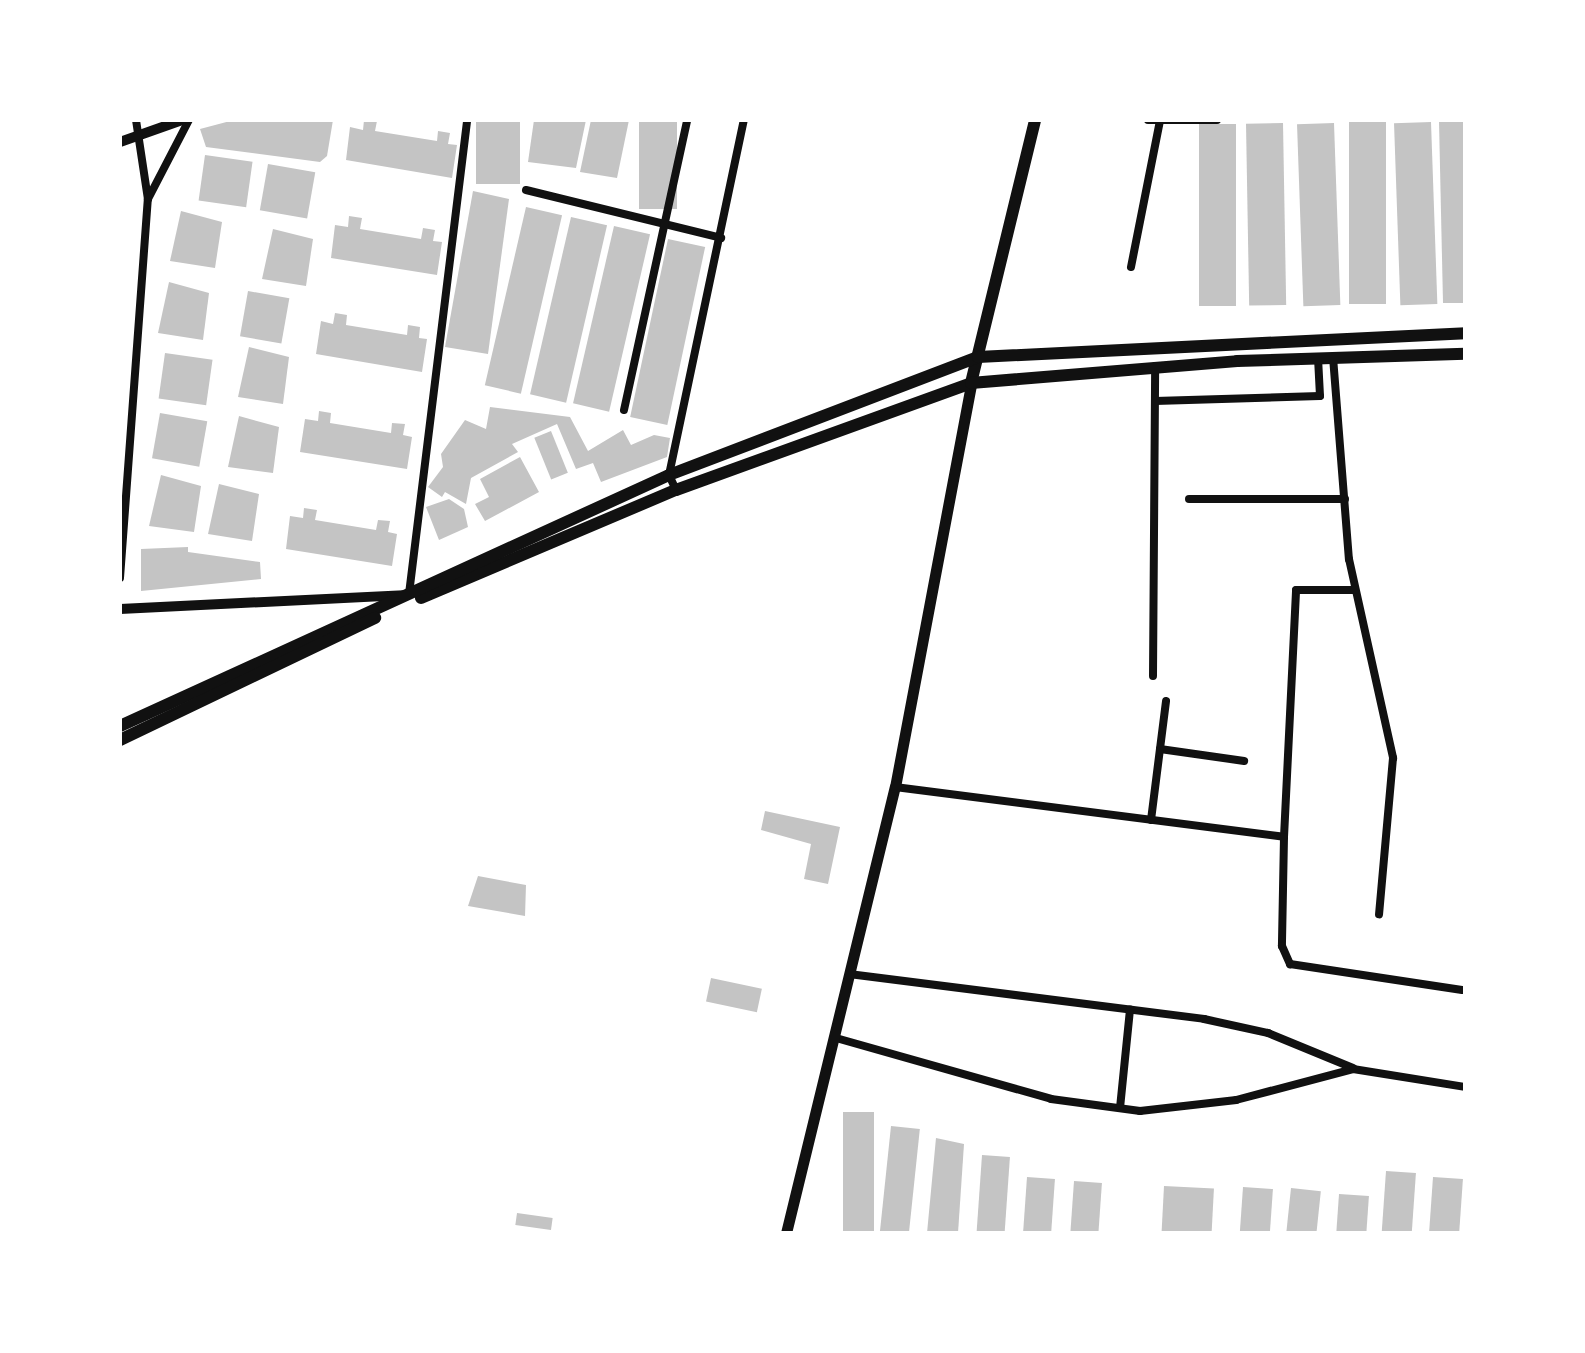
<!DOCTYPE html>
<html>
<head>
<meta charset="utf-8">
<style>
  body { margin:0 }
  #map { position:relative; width:1585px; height:1353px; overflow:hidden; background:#fff; font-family:Figtree,sans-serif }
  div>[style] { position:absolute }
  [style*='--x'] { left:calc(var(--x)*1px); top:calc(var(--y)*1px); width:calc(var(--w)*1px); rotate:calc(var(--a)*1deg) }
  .building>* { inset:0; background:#c4c4c4; transform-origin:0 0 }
  .minor>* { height:8px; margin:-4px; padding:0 4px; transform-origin:4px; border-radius:4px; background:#111 }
  .tertiary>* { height:10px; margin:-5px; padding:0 5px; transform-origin:5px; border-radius:5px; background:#111 }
  .secondary>* { height:11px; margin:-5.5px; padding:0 5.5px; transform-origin:5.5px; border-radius:5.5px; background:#111 }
  .primary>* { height:12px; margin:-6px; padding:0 6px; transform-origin:6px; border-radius:6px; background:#111 }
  span { translate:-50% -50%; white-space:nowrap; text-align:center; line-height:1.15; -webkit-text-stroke:9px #fff; paint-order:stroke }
  .frame { position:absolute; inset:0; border:122px solid #fff; pointer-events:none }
</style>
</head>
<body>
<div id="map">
  <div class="building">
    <i style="clip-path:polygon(234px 120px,333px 120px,327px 156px,320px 162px,206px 147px,200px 129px)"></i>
    <i style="clip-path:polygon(364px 120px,377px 121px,375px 131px,437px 141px,438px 131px,450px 133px,448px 144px,457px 145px,452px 178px,346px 160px,350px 127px,363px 130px)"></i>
    <i style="left:476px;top:120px;width:44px;height:64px"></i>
    <i style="clip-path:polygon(534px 120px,586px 120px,576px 168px,528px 162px)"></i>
    <i style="clip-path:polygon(591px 120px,629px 120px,617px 178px,580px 172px)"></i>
    <i style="left:639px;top:120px;width:38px;height:89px"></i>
    <i style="clip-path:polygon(1439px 121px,1465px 121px,1465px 303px,1443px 303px)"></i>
    <i style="left:1349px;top:122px;width:37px;height:182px"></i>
    <i style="left:1431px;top:122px;width:182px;height:37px;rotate:88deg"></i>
    <i style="left:1283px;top:123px;width:182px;height:37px;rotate:89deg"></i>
    <i style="left:1334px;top:123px;width:182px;height:37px;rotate:88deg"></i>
    <i style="left:1199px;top:124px;width:37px;height:182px"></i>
    <i style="left:205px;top:155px;width:48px;height:46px;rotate:8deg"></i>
    <i style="left:268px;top:164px;width:48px;height:47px;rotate:10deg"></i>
    <i style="clip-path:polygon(473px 191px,509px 199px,488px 354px,445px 347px)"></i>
    <i style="left:526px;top:207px;width:37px;height:183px;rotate:13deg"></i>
    <i style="clip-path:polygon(181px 211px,222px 222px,215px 268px,170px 261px)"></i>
    <i style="clip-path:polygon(349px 216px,362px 218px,360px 229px,421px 239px,423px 228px,435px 230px,433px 241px,442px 242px,437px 275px,331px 258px,335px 225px,348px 227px)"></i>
    <i style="left:571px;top:217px;width:37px;height:182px;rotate:13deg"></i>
    <i style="left:614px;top:226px;width:37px;height:182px;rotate:13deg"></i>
    <i style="clip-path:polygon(273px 229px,313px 239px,306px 286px,262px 279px)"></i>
    <i style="left:668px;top:239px;width:38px;height:182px;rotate:12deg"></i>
    <i style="clip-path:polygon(169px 282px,209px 293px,203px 340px,158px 333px)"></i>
    <i style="left:248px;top:291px;width:42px;height:46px;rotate:10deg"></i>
    <i style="clip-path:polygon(335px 313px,347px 315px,346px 325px,407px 335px,408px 325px,420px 327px,419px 338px,427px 339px,422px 372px,316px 354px,321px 321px,333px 324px)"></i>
    <i style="clip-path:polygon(249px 347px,289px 357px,283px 404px,238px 397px)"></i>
    <i style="left:165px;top:353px;width:48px;height:46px;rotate:8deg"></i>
    <i style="clip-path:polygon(490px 407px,570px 417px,588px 451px,623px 430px,631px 445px,654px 435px,670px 438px,667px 457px,601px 482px,593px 463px,576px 469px,557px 424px,512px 444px,518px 452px,471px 478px,466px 504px,445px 492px,442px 497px,428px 487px,443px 467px,441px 454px,465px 420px,486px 429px)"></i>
    <i style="clip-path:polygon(319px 411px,331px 413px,330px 423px,391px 433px,392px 423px,405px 424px,403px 435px,412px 437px,407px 469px,300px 452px,305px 419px,318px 421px)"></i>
    <i style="left:160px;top:413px;width:48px;height:46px;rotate:10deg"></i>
    <i style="clip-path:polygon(239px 416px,279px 427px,273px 473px,228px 467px)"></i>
    <i style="left:551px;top:431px;width:45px;height:18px;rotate:68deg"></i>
    <i style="clip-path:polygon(520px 457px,539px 492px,485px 521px,475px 504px,489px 497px,480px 479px)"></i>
    <i style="clip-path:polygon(161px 475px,201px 486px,194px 532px,149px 526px)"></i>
    <i style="clip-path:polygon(219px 484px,259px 494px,252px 541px,208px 534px)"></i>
    <i style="clip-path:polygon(449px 499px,464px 509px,468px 527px,439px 540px,426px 507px)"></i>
    <i style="clip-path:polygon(304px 508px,317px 510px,315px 520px,376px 530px,378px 520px,390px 521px,388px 532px,397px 534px,392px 566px,286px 549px,290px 516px,303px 518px)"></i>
    <i style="clip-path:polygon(188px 547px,188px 552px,260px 562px,261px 579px,141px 591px,141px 549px)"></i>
    <i style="clip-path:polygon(765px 811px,840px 827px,828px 884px,804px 879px,811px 844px,761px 830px)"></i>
    <i style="clip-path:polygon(478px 876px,526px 885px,525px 916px,468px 906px)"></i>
    <i style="left:711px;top:978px;width:52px;height:24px;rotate:12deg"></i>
    <i style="left:843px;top:1112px;width:31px;height:121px"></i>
    <i style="left:891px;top:1126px;width:29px;height:108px;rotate:6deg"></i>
    <i style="clip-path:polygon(936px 1138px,964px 1144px,958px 1233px,927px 1233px)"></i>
    <i style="left:982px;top:1155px;width:28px;height:78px;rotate:4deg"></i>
    <i style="left:1386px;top:1171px;width:30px;height:62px;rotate:4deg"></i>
    <i style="left:1027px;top:1177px;width:28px;height:56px;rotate:4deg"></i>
    <i style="left:1433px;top:1177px;width:30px;height:56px;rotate:4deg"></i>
    <i style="left:1074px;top:1181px;width:28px;height:52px;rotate:4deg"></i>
    <i style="left:1164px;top:1186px;width:50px;height:47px;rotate:3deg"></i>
    <i style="left:1243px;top:1187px;width:30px;height:46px;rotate:4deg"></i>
    <i style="left:1291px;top:1188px;width:30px;height:45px;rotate:6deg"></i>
    <i style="left:1339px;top:1194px;width:30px;height:39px;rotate:4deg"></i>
    <i style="left:517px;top:1213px;width:36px;height:12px;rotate:8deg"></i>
  </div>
  <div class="minor">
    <i style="--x:136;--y:120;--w:80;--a:81.4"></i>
    <i style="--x:1148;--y:120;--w:69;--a:0"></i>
    <i style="--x:526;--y:190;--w:201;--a:13.8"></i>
    <i style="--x:1131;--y:267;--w:150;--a:-78.8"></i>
    <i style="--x:1333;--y:357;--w:203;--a:85.5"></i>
    <i style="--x:1349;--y:559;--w:204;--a:77.5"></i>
    <i style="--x:1393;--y:758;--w:157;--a:95.1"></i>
    <i style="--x:1155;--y:401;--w:165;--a:-1.7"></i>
    <i style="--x:1320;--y:396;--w:38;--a:-93"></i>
    <i style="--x:624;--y:410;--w:297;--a:-77.7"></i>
    <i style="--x:676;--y:490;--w:17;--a:-115"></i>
    <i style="--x:669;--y:475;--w:363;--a:-78.1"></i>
    <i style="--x:1189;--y:499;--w:156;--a:0"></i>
    <i style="--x:120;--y:578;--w:380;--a:-85.8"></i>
    <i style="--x:148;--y:199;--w:89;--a:-62.6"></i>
    <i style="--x:409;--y:594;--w:478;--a:-83"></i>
    <i style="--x:1153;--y:676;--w:310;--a:-89.6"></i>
    <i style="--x:1160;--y:749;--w:85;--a:8.1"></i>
    <i style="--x:895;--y:787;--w:392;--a:7.3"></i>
    <i style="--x:1284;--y:837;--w:247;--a:-87.2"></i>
    <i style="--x:1296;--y:590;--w:59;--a:0"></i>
    <i style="--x:1151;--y:820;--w:120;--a:-82.8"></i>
    <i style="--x:1284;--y:837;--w:109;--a:91.1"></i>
    <i style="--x:1282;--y:946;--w:20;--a:66"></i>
    <i style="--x:1290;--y:964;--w:174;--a:8.6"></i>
    <i style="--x:849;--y:974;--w:358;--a:7.2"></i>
    <i style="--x:1204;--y:1019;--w:66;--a:12.3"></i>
    <i style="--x:1268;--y:1033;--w:92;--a:22.4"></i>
    <i style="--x:836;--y:1038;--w:223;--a:15.8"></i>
    <i style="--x:1051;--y:1099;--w:90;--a:7.7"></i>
    <i style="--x:1140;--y:1111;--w:97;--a:-6.5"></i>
    <i style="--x:1236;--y:1100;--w:121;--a:-14.8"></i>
    <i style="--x:1353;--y:1069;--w:113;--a:9.1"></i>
    <i style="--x:1120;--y:1108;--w:99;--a:-84.2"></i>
  </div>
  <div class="tertiary">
    <i style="--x:120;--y:142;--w:66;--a:-19.5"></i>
    <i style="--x:120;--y:609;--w:284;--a:-2.8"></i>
  </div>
  <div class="secondary">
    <i style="--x:786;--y:1233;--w:459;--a:-76.3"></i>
    <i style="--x:895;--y:787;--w:411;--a:-79.3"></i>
  </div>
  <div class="primary">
    <i style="--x:971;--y:383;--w:271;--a:-76.3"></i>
    <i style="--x:421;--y:598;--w:277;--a:-23"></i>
    <i style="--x:676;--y:490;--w:314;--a:-19.9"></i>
    <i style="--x:971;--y:383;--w:267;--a:-4.7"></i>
    <i style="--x:1237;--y:361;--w:228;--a:-1.8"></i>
    <i style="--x:120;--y:726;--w:604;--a:-24.57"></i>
    <i style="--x:669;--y:475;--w:331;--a:-20.9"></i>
    <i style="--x:978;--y:357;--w:488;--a:-2.8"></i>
    <i style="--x:120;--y:740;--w:283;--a:-25.6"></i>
  </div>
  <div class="frame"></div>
</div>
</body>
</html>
